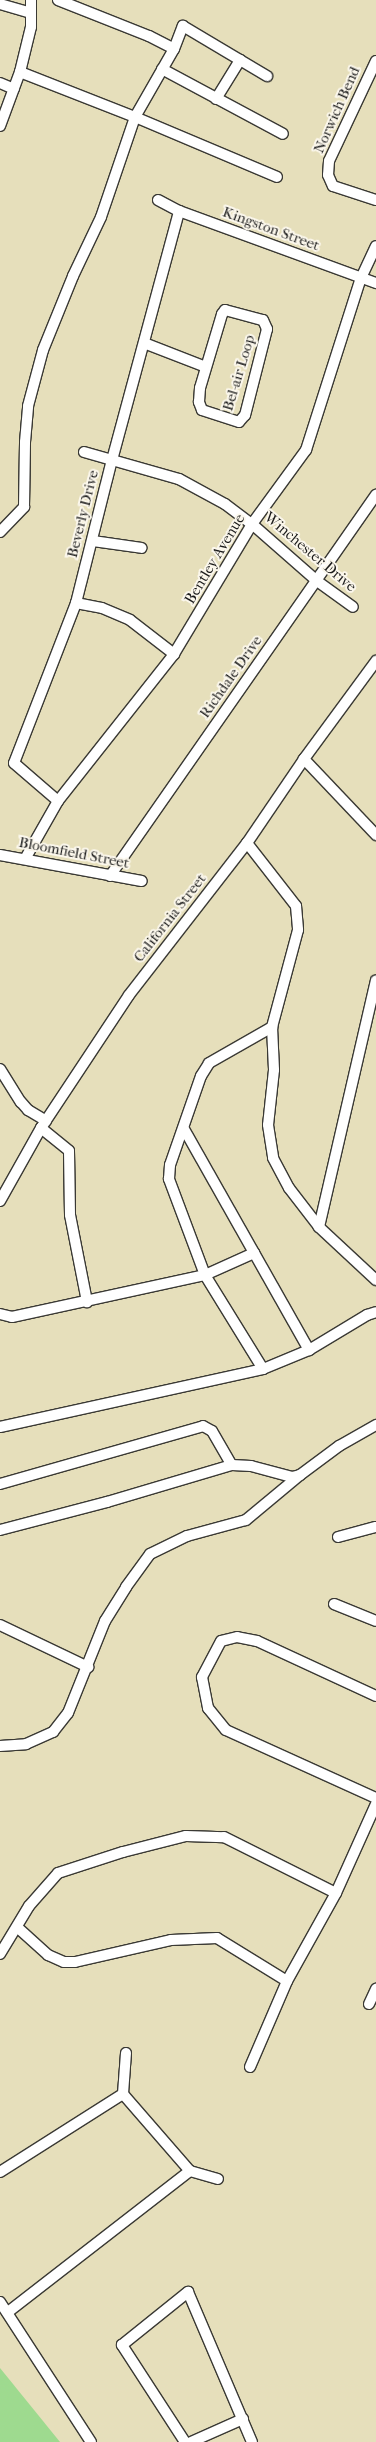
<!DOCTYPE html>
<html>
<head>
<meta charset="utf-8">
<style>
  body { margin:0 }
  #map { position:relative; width:376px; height:2442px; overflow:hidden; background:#e6dfbb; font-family:"IM FELL French Canon",serif }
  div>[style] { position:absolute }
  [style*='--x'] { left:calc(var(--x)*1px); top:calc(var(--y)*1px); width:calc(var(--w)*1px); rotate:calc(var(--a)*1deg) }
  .green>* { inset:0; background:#9eda8f }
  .roads { filter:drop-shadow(1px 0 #3a3934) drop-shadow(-1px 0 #3a3934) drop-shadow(0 1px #3a3934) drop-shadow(0 -1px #3a3934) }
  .street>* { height:10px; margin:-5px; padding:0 5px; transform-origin:5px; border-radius:5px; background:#fff }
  span { translate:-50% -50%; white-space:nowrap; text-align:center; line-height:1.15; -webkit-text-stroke:4px #fbf7ec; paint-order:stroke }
  .street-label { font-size:15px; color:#1c1c1c }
</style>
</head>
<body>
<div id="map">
  <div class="green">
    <i style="clip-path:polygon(0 2368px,60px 2442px,0 2442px)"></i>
  </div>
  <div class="roads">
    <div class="street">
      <i style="--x:58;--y:0;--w:98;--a:21.6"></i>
      <i style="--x:149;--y:36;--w:28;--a:27"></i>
      <i style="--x:0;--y:4;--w:32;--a:16"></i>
      <i style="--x:376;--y:61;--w:110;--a:115.2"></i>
      <i style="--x:329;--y:161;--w:14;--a:94"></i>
      <i style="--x:328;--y:175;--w:12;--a:66"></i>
      <i style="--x:333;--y:186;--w:45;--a:18"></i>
      <i style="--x:162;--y:69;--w:137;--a:28.2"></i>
      <i style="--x:20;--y:72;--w:123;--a:21.4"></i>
      <i style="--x:135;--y:117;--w:154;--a:22.9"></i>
      <i style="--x:0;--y:83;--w:15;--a:23"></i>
      <i style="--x:216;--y:99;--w:46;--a:-58.4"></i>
      <i style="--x:0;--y:126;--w:58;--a:-69.7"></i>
      <i style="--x:20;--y:72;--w:46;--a:-76.3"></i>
      <i style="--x:31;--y:27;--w:27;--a:-90"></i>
      <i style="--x:158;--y:200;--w:24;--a:28"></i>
      <i style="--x:179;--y:211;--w:210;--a:20.1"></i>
      <i style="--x:225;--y:310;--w:39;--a:15"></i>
      <i style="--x:263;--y:320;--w:10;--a:66"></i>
      <i style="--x:267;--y:329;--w:89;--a:104.3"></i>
      <i style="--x:245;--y:415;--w:9;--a:131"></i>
      <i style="--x:239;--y:422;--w:39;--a:-162"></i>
      <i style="--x:202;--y:410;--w:9;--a:-111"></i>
      <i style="--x:199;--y:402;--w:14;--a:-86"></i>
      <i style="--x:200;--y:388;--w:77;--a:-73.4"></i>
      <i style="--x:222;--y:314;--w:5;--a:-53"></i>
      <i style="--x:144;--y:343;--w:66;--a:21.2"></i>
      <i style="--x:84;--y:452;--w:99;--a:15.9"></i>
      <i style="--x:179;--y:479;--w:52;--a:28.5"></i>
      <i style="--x:225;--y:504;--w:34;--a:37"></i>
      <i style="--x:252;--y:524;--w:86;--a:41.2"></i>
      <i style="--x:317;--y:581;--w:44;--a:35.8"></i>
      <i style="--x:0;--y:532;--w:35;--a:-46"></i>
      <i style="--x:24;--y:507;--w:65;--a:-89.1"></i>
      <i style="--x:25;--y:442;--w:36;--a:-85"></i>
      <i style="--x:28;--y:406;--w:58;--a:-75"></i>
      <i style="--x:43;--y:350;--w:80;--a:-67.9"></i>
      <i style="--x:73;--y:276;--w:65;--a:-64.6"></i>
      <i style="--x:101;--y:217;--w:106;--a:-71.2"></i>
      <i style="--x:135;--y:117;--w:78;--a:-60.2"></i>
      <i style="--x:174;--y:49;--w:25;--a:-69"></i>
      <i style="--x:183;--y:26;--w:98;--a:30.8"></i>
      <i style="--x:93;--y:541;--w:49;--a:8.1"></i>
      <i style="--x:76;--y:603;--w:26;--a:11"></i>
      <i style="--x:102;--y:608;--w:30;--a:23"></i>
      <i style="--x:130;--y:620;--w:56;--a:37.7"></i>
      <i style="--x:304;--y:759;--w:105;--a:46.5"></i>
      <i style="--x:58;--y:801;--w:58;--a:-139.2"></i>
      <i style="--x:14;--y:763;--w:172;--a:-68.8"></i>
      <i style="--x:76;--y:603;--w:147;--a:-75.9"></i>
      <i style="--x:112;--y:460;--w:258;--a:-74.9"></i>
      <i style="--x:247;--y:843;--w:80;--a:52.1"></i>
      <i style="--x:296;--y:906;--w:24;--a:85"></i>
      <i style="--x:298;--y:930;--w:100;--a:105"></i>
      <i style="--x:272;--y:1027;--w:43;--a:87.3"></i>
      <i style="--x:274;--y:1070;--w:55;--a:96.2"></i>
      <i style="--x:268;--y:1125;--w:33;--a:81"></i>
      <i style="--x:273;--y:1158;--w:34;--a:62"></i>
      <i style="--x:289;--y:1188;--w:49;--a:52.4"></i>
      <i style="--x:319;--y:1227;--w:78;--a:42.9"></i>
      <i style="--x:0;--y:855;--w:144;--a:10.4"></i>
      <i style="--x:25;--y:859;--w:67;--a:-60.4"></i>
      <i style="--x:58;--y:801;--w:187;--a:-51.7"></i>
      <i style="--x:174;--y:654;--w:152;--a:-59"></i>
      <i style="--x:252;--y:524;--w:92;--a:-53.9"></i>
      <i style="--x:306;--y:450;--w:181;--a:-72.3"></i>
      <i style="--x:361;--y:278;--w:35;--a:-65"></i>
      <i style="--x:110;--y:876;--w:465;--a:-55.1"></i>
      <i style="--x:0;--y:1069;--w:39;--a:58"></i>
      <i style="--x:21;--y:1102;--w:11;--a:49"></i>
      <i style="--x:28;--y:1110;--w:21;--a:31"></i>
      <i style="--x:41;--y:1128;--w:36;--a:39"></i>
      <i style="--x:69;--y:1151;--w:64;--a:89.1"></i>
      <i style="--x:70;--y:1215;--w:89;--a:78.9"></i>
      <i style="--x:184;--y:1129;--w:254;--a:60.5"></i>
      <i style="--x:0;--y:1201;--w:84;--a:-60.7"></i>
      <i style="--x:41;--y:1128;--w:159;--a:-56.5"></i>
      <i style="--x:129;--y:995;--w:192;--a:-52.2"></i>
      <i style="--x:247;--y:843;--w:102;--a:-55.8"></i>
      <i style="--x:304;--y:759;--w:122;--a:-53.7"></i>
      <i style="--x:319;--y:1227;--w:253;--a:-77"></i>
      <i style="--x:0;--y:1314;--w:12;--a:14"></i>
      <i style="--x:12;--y:1317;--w:198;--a:-12.3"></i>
      <i style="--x:205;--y:1275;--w:54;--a:-24.2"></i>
      <i style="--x:263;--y:1369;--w:110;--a:-121.7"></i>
      <i style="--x:205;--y:1275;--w:103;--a:-110.6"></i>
      <i style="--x:169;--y:1179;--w:14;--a:-86"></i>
      <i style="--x:170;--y:1165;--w:94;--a:-70.8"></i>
      <i style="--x:201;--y:1076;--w:15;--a:-58"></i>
      <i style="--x:209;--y:1063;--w:73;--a:-29.7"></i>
      <i style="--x:0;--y:1427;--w:269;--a:-12.4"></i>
      <i style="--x:263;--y:1369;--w:50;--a:-22.4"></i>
      <i style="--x:309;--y:1350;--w:68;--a:-31.1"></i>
      <i style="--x:367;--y:1315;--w:9;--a:-18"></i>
      <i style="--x:0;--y:1484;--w:211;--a:-15.9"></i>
      <i style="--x:203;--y:1426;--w:10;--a:29"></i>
      <i style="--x:212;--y:1431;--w:39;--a:60"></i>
      <i style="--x:0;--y:1530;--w:111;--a:-14.7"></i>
      <i style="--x:107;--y:1502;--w:130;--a:-16.5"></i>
      <i style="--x:232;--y:1465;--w:19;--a:3"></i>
      <i style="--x:251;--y:1466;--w:42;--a:15"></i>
      <i style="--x:292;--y:1477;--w:8;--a:-14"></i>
      <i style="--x:300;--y:1475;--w:49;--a:-36.6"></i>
      <i style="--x:339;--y:1446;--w:43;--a:-29.6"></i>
      <i style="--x:338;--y:1537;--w:39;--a:-15"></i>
      <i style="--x:334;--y:1604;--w:45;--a:22"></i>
      <i style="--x:0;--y:1625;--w:98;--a:25.5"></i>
      <i style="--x:376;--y:1696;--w:131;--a:-155.2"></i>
      <i style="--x:257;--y:1641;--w:20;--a:-169"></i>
      <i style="--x:237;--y:1637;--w:16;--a:166"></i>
      <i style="--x:221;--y:1641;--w:41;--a:117.8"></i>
      <i style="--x:202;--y:1677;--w:32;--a:79"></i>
      <i style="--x:208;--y:1708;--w:28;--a:51"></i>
      <i style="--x:226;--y:1730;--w:165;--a:24.4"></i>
      <i style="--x:0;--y:1746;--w:26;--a:-4"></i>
      <i style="--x:26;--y:1744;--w:30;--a:-24"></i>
      <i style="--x:53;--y:1732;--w:24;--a:-52"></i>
      <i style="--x:68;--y:1713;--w:99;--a:-68.1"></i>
      <i style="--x:105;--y:1621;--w:40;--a:-58"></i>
      <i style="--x:126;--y:1587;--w:41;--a:-54"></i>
      <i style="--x:150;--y:1554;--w:41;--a:-25.9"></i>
      <i style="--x:187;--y:1536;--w:61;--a:-15.2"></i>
      <i style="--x:246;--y:1520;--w:70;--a:-39.8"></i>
      <i style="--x:17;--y:1927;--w:42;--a:42.1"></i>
      <i style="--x:48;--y:1955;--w:17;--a:24"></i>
      <i style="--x:64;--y:1962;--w:11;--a:0"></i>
      <i style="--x:75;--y:1962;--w:98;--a:-12.9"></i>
      <i style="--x:171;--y:1940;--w:46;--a:-2.5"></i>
      <i style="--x:217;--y:1938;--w:82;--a:31.6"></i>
      <i style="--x:0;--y:1954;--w:56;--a:-58.9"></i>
      <i style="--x:29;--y:1906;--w:44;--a:-48.7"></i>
      <i style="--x:58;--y:1873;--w:68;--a:-17.9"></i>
      <i style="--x:123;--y:1852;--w:65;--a:-14.3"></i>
      <i style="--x:186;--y:1836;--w:38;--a:2"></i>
      <i style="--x:224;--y:1837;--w:125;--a:26.6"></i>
      <i style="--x:369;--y:2004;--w:17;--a:-65"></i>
      <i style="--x:126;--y:2053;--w:41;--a:94.2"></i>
      <i style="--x:123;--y:2094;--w:102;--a:49"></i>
      <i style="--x:190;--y:2171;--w:29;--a:16"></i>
      <i style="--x:250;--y:2067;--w:94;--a:-66.7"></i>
      <i style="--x:287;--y:1981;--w:101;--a:-60.9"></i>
      <i style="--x:336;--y:1893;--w:98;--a:-65.8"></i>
      <i style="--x:0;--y:2172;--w:146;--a:-32.4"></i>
      <i style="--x:0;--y:2302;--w:167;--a:57"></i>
      <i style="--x:8;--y:2312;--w:230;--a:-37.8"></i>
      <i style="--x:185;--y:2442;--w:116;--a:-123"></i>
      <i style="--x:122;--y:2345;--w:85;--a:-38.8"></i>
      <i style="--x:188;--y:2292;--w:163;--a:66.9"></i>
      <i style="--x:191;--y:2442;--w:57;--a:-23.9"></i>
    </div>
  </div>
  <div class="street-label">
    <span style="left:337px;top:110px;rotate:-66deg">Norwich Bend</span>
    <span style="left:271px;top:229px;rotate:20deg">Kingston Street</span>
    <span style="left:239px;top:373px;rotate:-73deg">Bel-air Loop</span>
    <span style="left:83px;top:514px;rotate:-76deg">Beverly Drive</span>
    <span style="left:310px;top:552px;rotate:40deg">Winchester Drive</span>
    <span style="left:215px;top:559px;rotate:-59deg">Bentley Avenue</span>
    <span style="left:231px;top:677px;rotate:-55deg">Richdale Drive</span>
    <span style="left:74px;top:853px;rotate:11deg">Bloomfield Street</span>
    <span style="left:170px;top:918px;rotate:-52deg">California Street</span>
  </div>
</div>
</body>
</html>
